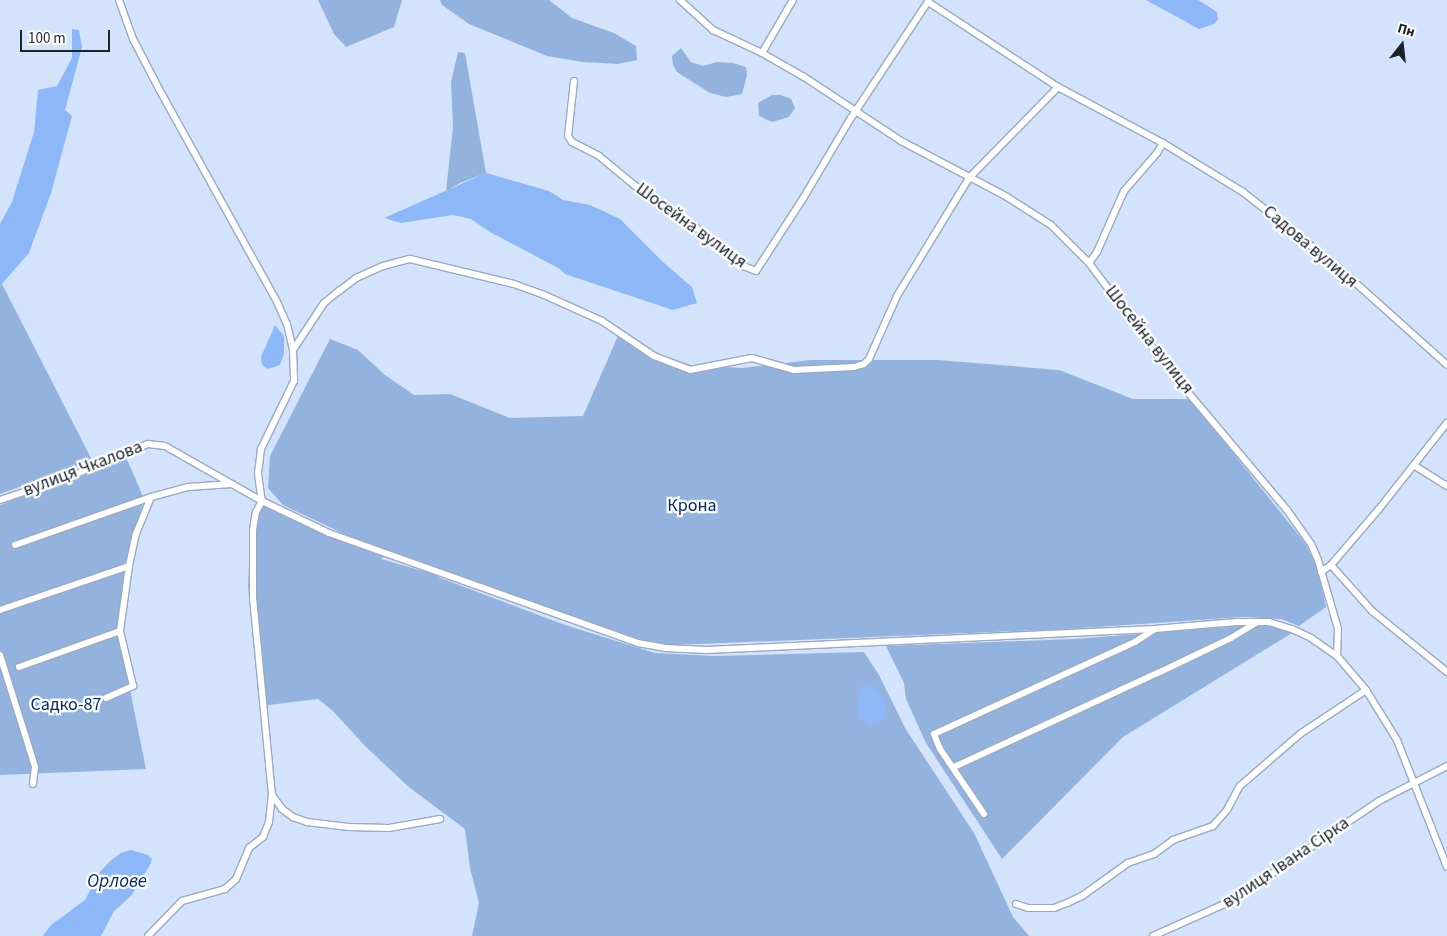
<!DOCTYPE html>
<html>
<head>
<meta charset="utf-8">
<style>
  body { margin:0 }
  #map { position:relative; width:1447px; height:936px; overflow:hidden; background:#d3e3fb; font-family:"Source Sans 3",sans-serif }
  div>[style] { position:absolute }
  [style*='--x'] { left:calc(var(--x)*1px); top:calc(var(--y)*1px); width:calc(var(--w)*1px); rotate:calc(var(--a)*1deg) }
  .green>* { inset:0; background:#94b2de }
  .water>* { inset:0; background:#8db7f7 }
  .roads { filter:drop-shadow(1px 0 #9aa9c0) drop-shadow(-1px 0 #9aa9c0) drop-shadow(0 1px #9aa9c0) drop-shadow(0 -1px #9aa9c0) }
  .minor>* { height:6px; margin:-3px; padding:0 3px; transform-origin:3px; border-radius:3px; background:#fff }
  span { translate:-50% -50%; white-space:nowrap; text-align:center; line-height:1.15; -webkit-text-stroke:4.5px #fff; paint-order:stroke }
  .street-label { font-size:18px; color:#1c222a }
  .park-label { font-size:18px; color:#052c63 }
  .water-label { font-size:19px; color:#01275d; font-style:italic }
  .north { position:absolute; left:1377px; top:20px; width:50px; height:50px; -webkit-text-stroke:4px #fff; paint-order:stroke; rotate:16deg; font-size:14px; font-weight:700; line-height:20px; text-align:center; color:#1c222a }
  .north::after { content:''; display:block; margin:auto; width:18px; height:22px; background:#1c222a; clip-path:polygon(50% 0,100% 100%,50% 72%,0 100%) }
  .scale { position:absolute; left:20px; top:30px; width:90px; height:22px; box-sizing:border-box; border:2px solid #1c222a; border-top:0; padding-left:6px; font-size:15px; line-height:18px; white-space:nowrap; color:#1c222a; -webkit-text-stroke:4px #fff; paint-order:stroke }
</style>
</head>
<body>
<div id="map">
  <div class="green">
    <i style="clip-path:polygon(318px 0,402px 0,394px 27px,346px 47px,334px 34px)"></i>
    <i style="clip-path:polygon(440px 0,549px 0,572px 18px,614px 33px,636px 46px,637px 60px,618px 64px,583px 62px,547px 56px,469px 24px,442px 5px)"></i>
    <i style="clip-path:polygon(681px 48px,691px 62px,703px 66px,717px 62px,733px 63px,746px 67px,747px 75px,742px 94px,726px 97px,710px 93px,677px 72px,673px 65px,672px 56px)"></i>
    <i style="clip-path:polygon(458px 52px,465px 53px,486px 173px,460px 183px,446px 191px,453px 127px,451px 82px)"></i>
    <i style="clip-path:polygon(772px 95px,781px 95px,791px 99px,795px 108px,789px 117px,772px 122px,759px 116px,758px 103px)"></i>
    <i style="clip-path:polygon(2px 284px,92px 460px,0 494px,0 286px)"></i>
    <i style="clip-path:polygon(621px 329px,659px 354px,691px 365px,742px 368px,811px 360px,938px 360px,1059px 370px,1133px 399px,1190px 399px,1305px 543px,1318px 568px,1326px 607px,1299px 626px,1281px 619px,1243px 617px,1067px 629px,673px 645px,648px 642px,359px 541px,283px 505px,268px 488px,270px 456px,330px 339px,358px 350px,385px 375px,414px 395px,450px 394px,510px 418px,583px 416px)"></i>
    <i style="clip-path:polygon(126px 457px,144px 499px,128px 558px,118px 630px,146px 769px,0 775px,0 505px)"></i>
    <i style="clip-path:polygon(263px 504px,351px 545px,385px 556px,381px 559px,440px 576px,438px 577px,565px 625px,655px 653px,716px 656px,864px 652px,879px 675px,905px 728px,974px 833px,1013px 917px,1029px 936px,472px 936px,479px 903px,470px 868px,465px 829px,410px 788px,365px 746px,333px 711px,318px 699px,260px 706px,248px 587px,251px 514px)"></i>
    <i style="clip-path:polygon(1267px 624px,1292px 633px,1123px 737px,1002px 859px,926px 743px,906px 699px,904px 683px,886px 646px,1074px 639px)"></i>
  </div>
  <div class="water">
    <i style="clip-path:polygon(1146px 0,1198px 0,1217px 12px,1218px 19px,1214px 24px,1199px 29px)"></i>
    <i style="clip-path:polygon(72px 29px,79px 30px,82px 47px,65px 110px,72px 116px,51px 193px,29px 253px,0 286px,0 224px,12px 202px,34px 132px,38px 90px,57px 86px,72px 58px)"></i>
    <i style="clip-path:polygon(486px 173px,549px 191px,563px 200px,590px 205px,620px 219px,663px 262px,692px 287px,697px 303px,673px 310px,565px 274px,560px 269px,490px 232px,471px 219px,453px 215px,401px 223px,384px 218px)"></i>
    <i style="clip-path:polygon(275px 325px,284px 336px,284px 354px,280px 365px,268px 369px,262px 365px,261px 357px)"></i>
    <i style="clip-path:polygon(871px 683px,885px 701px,885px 719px,870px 727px,857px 717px,860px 687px)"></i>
    <i style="clip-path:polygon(131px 850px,148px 855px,152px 859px,150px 865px,131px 896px,114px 911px,101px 936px,43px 936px,51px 925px,85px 900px,100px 872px,111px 860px,121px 853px)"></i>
  </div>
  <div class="roads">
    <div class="minor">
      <i style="--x:119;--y:0;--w:41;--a:70.3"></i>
      <i style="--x:133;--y:39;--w:56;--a:62.5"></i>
      <i style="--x:159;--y:89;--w:244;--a:61"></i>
      <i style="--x:277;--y:302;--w:24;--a:66"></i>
      <i style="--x:287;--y:324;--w:27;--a:77"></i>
      <i style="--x:293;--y:350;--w:31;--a:88"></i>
      <i style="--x:294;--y:381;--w:76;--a:115.9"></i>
      <i style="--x:261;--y:449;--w:25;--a:97"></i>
      <i style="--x:258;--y:474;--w:27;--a:82"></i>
      <i style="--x:680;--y:0;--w:45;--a:42.3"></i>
      <i style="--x:713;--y:30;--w:54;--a:25.1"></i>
      <i style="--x:762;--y:53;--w:48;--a:29.7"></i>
      <i style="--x:804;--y:77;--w:116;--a:33.4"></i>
      <i style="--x:901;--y:141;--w:120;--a:27.8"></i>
      <i style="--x:1007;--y:197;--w:52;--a:32.5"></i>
      <i style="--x:1051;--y:225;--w:54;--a:45"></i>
      <i style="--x:1089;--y:263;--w:135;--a:53.1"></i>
      <i style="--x:1170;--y:371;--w:182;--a:49.9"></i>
      <i style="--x:1287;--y:510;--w:42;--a:54.8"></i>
      <i style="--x:1311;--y:544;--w:17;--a:66"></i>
      <i style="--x:1318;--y:560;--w:72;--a:73.8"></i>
      <i style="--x:1338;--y:629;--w:27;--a:92"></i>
      <i style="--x:928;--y:2;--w:155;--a:33.2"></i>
      <i style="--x:1058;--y:87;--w:119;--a:28.1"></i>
      <i style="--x:1163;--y:143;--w:94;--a:31.5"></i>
      <i style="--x:1243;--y:192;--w:122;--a:38.4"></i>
      <i style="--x:1339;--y:268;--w:145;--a:41.9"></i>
      <i style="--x:762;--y:53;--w:61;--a:-59.7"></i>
      <i style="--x:574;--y:81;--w:55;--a:96.2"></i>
      <i style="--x:568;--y:136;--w:7;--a:56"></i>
      <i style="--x:572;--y:142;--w:30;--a:27"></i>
      <i style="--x:599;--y:156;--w:45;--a:39.6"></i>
      <i style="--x:634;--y:185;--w:71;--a:34.1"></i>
      <i style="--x:693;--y:225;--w:65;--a:39.4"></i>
      <i style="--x:743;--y:266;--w:14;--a:21"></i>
      <i style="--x:756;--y:271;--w:88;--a:-57"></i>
      <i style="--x:804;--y:197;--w:92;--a:-59.3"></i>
      <i style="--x:851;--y:118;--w:141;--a:-56.5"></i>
      <i style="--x:1089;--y:263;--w:14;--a:-54"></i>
      <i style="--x:1097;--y:252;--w:67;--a:-66.1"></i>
      <i style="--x:1124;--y:191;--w:50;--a:-49"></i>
      <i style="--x:1157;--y:153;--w:12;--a:-59"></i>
      <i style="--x:293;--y:350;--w:56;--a:-56.6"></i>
      <i style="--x:324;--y:303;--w:19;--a:-39"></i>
      <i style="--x:339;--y:291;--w:21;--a:-37"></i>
      <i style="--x:356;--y:278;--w:30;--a:-24"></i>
      <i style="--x:383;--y:266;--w:28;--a:-15"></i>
      <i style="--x:410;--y:259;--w:107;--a:13.5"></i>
      <i style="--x:514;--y:284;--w:30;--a:20"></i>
      <i style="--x:542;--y:294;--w:66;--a:24.2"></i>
      <i style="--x:602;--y:321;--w:63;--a:33.9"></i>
      <i style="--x:654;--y:356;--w:39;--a:21"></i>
      <i style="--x:690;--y:370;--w:63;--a:-11"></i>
      <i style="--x:752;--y:358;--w:44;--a:15.9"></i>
      <i style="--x:794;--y:370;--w:60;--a:-2.9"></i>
      <i style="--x:854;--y:367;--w:10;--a:-17"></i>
      <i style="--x:864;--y:364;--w:7;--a:-45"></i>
      <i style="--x:869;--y:359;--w:69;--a:-66"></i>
      <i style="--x:897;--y:296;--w:138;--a:-58.6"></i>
      <i style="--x:969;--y:178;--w:127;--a:-45.6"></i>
      <i style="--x:1415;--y:466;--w:38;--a:32"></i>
      <i style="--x:0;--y:500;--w:73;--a:-18.4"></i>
      <i style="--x:69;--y:477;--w:86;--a:-22.7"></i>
      <i style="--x:148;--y:444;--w:17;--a:7"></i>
      <i style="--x:165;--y:446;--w:112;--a:29.6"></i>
      <i style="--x:262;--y:501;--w:74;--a:25.5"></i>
      <i style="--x:329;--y:533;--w:328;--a:19.6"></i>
      <i style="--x:638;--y:643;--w:27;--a:10"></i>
      <i style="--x:665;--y:648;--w:42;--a:2.7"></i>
      <i style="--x:707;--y:650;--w:448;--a:-2.7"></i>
      <i style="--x:1155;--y:629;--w:82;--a:-4.9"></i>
      <i style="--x:1237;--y:622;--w:32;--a:0"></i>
      <i style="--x:1269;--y:622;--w:24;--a:17"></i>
      <i style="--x:1292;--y:629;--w:21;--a:25"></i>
      <i style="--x:1311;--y:638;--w:32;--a:35"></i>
      <i style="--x:1337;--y:656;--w:45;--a:49.5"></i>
      <i style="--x:1366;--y:690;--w:59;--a:58.2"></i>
      <i style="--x:1397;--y:740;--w:136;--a:68.5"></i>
      <i style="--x:15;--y:545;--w:144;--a:-19.4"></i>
      <i style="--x:1331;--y:565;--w:62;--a:48.3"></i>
      <i style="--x:1372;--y:611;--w:97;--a:39.1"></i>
      <i style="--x:1321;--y:572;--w:12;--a:-35"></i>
      <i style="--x:1331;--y:565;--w:74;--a:-49.4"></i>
      <i style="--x:1379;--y:509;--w:110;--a:-51.7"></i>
      <i style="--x:0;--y:610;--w:136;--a:-18.8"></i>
      <i style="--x:129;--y:566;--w:33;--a:-78"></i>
      <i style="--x:136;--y:534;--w:40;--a:-68"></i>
      <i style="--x:151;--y:497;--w:38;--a:-15"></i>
      <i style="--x:188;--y:487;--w:44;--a:-3.9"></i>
      <i style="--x:0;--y:655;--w:117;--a:72.6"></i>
      <i style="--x:35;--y:767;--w:17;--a:97"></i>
      <i style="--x:19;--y:667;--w:107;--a:-19.6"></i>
      <i style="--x:120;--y:631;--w:66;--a:-82.1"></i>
      <i style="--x:106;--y:698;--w:30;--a:-24"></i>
      <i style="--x:133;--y:686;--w:57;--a:-103.3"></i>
      <i style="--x:954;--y:767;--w:227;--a:-24.8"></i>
      <i style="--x:1160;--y:672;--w:79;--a:-25.6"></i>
      <i style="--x:1231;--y:638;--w:31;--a:-31"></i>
      <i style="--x:272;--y:795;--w:17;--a:54"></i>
      <i style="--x:282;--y:809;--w:14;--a:36"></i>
      <i style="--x:293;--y:817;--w:15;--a:20"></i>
      <i style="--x:307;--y:822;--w:42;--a:6.8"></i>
      <i style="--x:349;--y:827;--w:40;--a:1.4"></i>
      <i style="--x:389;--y:828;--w:52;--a:-10"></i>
      <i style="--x:984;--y:814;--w:78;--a:-124.1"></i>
      <i style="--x:940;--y:749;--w:16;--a:-112"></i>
      <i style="--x:934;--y:734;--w:221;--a:-24.6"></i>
      <i style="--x:1135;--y:642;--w:24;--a:-33"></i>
      <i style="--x:1016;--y:904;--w:13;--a:18"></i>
      <i style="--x:1028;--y:908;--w:26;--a:0"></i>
      <i style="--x:1054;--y:908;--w:14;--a:-21"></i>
      <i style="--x:1067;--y:903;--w:17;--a:-25"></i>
      <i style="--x:1082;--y:896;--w:57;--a:-35.7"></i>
      <i style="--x:1128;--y:863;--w:28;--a:-19"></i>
      <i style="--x:1154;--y:854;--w:24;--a:-36"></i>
      <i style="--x:1173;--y:840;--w:42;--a:-19.3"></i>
      <i style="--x:1213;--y:826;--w:21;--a:-49"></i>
      <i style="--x:1227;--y:810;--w:27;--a:-62"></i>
      <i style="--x:1240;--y:786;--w:79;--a:-40.9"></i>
      <i style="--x:1300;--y:734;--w:79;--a:-33.7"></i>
      <i style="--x:148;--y:936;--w:49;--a:-45.8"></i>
      <i style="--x:182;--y:901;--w:45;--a:-15.6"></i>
      <i style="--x:225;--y:889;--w:15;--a:-42"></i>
      <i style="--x:236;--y:879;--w:34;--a:-67"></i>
      <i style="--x:249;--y:848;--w:18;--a:-38"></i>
      <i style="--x:263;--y:837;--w:16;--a:-68"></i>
      <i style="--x:269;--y:822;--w:27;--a:-84"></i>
      <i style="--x:272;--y:795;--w:197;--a:-95.5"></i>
      <i style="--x:253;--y:599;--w:69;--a:-90"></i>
      <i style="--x:253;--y:530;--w:18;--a:-81"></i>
      <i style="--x:256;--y:512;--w:13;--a:-61"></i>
      <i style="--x:1153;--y:936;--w:88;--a:-24.2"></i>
      <i style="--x:1233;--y:900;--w:176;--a:-34.1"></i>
      <i style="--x:1379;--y:801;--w:76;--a:-27.2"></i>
    </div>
  </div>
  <div class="street-label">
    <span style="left:691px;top:226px;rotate:36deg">Шосейна вулиця</span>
    <span style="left:1310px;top:247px;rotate:40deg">Садова вулиця</span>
    <span style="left:1149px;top:340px;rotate:52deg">Шосейна вулиця</span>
    <span style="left:83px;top:469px;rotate:-21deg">вулиця Чкалова</span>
    <span style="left:1286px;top:863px;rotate:-34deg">вулиця Івана Сірка</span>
  </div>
  <div class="park-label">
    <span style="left:692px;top:506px">Крона</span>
    <span style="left:66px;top:705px">Садко-87</span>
  </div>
  <div class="water-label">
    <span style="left:117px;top:882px">Орлове</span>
  </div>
  <div class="north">Пн</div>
  <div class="scale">100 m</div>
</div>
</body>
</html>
